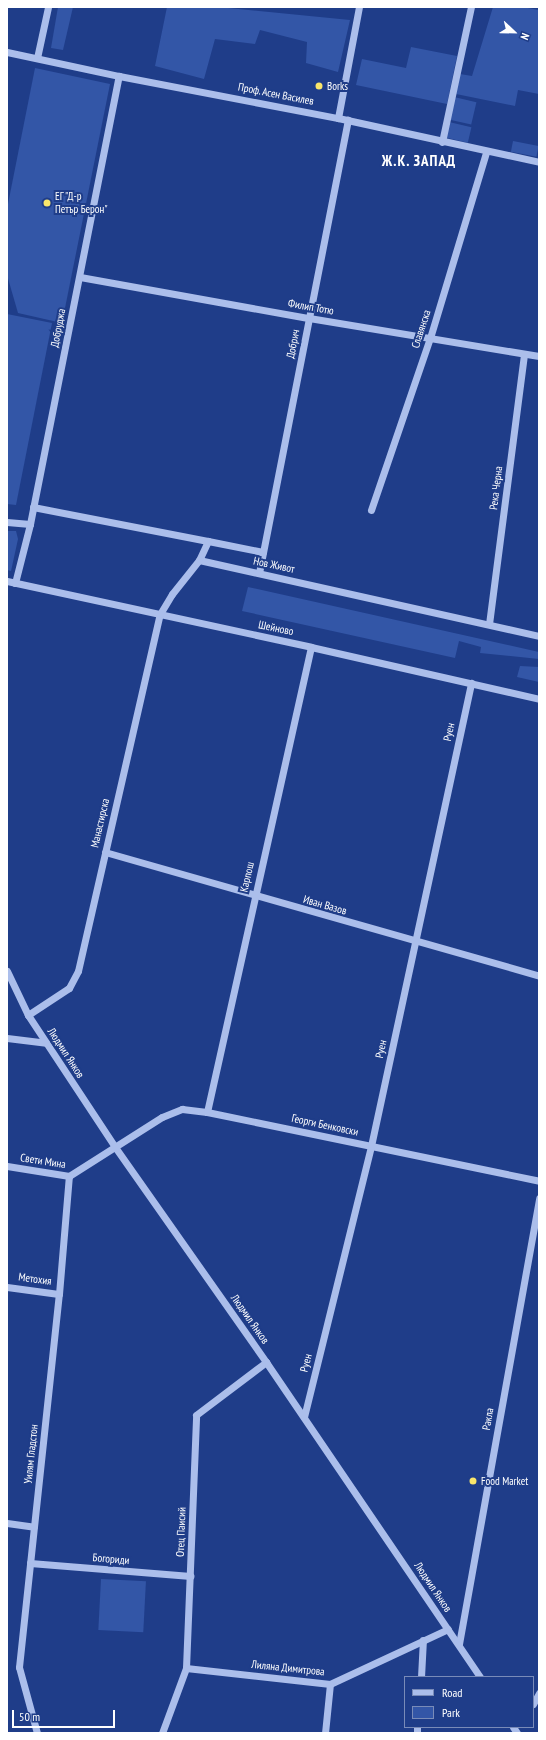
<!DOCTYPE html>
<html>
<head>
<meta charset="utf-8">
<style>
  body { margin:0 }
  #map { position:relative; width:546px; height:1740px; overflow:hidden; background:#1f3d89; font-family:"PT Sans Narrow",sans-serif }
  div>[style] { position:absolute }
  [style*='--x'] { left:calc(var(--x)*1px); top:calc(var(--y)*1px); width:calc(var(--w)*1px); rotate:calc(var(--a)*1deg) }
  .green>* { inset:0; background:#3356a7; transform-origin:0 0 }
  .minor>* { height:7px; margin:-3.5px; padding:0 3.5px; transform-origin:3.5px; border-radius:3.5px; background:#abbeeb }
  .dots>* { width:11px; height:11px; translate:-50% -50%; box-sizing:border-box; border:2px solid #1f3d89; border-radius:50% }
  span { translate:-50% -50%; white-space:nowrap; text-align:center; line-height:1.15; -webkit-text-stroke:4px #1f3d89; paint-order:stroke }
  .poi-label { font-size:11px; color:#fff }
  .left { translate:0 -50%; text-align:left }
  .street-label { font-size:11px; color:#fff }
  .district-label { font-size:15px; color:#fff; font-weight:700; letter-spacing:1px }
  .frame { position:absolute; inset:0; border:8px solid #fff; pointer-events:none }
  .legend { position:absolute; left:404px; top:1676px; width:130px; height:52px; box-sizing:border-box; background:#1f3d89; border:1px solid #798bb8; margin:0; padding:5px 7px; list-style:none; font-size:12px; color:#fff }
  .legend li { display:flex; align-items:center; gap:8px; height:20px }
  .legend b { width:20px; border:1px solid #798bb8 }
  .north { position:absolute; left:494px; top:12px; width:40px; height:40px; -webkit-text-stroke:3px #1f3d89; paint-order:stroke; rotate:112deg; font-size:11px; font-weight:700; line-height:16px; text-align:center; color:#fff }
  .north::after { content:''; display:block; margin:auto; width:14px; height:18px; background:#fff; clip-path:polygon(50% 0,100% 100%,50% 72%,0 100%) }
  .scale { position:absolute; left:12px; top:1710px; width:103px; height:18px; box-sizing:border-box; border:2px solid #fff; border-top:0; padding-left:5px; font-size:12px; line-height:14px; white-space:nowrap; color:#fff; -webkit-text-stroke:3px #1f3d89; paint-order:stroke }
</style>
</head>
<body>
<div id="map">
  <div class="green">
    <i style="clip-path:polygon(58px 7px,73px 7px,63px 50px,51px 48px)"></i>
    <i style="clip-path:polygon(167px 7px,218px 7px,350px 20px,338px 72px,306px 63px,307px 42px,260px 30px,255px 44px,215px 39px,204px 79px,155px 66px)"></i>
    <i style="clip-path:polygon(493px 7px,522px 7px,539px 10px,539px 94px,518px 90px,515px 106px,456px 94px,460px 74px,472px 76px)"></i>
    <i style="clip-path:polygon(411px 47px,457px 56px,447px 104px,356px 85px,362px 59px,406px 68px)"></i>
    <i style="clip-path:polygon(35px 68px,110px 84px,62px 323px,18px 313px,7px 275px,7px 209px)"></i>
    <i style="left:454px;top:97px;width:23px;height:23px;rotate:13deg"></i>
    <i style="left:449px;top:122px;width:23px;height:16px;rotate:13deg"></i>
    <i style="left:513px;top:141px;width:26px;height:11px;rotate:11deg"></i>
    <i style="clip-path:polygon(7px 314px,52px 323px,16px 505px,7px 504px)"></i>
    <i style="clip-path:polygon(7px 531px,16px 531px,18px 539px,11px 571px,7px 570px)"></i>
    <i style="clip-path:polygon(248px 587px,539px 652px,539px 659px,480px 653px,481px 647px,459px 641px,455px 658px,242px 611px)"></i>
    <i style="clip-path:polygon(520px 666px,539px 667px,539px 682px,517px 677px)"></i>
    <i style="left:101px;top:1579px;width:45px;height:51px;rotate:3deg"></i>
  </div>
  <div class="minor">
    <i style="--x:7;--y:52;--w:115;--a:12.1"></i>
    <i style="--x:119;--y:76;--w:223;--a:10.9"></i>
    <i style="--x:338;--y:118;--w:206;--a:12.3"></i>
    <i style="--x:37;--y:58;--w:52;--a:-77.8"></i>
    <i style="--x:338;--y:118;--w:113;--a:-79.3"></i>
    <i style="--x:442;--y:142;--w:138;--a:-77.9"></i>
    <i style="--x:80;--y:277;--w:233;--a:10.2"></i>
    <i style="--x:309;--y:318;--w:233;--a:9.4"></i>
    <i style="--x:33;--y:507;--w:178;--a:11"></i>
    <i style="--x:208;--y:541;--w:21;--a:115"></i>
    <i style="--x:199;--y:560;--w:348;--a:12.6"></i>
    <i style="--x:371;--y:510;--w:182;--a:-71.1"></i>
    <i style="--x:430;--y:338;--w:194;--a:-73.2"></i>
    <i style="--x:7;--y:522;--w:23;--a:5"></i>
    <i style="--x:208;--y:541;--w:56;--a:11.3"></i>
    <i style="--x:259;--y:573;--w:462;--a:-78.9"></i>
    <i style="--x:7;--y:581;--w:311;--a:12.2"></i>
    <i style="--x:311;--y:647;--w:234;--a:12.8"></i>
    <i style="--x:15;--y:583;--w:61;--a:-75.7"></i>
    <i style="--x:30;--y:524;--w:457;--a:-78.8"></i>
    <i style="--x:489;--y:624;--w:272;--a:-82.6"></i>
    <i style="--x:105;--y:852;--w:451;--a:15.9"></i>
    <i style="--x:7;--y:971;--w:49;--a:64.5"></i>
    <i style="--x:28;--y:1015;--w:158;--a:56.6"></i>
    <i style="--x:115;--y:1147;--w:263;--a:54.9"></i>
    <i style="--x:266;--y:1362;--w:381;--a:55.8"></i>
    <i style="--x:28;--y:1015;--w:49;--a:-33.4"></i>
    <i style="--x:69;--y:988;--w:19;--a:-62"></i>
    <i style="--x:78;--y:971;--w:366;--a:-77.1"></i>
    <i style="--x:160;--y:614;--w:23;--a:-59"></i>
    <i style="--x:172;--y:594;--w:43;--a:-51.5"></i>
    <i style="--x:7;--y:1038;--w:39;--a:7"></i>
    <i style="--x:207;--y:1112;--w:476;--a:-77.4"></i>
    <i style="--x:7;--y:1166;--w:63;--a:9.2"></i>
    <i style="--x:69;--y:1176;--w:110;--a:-32.4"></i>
    <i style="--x:162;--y:1117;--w:22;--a:-22"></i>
    <i style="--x:182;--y:1109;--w:25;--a:7"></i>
    <i style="--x:207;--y:1112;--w:339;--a:11.7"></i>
    <i style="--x:7;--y:1287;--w:52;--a:7.7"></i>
    <i style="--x:304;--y:1417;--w:279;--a:-76.1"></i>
    <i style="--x:371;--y:1146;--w:474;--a:-77.8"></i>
    <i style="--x:7;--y:1523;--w:27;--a:8"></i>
    <i style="--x:30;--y:1563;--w:161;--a:4.6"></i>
    <i style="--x:459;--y:1644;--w:453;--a:-79.8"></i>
    <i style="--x:186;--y:1668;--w:145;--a:6.3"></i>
    <i style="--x:330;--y:1684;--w:130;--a:-25"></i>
    <i style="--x:421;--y:1677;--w:37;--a:-87"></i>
    <i style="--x:533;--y:1704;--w:13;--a:-61"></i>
    <i style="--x:513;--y:1727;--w:7;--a:56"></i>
    <i style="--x:37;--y:1733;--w:68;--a:-105.3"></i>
    <i style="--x:19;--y:1667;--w:375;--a:-83.9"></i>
    <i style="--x:59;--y:1294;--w:118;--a:-85.2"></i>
    <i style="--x:162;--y:1733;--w:69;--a:-69.7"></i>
    <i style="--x:186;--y:1668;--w:253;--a:-87.7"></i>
    <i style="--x:196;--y:1415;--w:88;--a:-37.1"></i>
    <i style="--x:325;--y:1733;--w:49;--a:-84.2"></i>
    <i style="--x:417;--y:1733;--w:6;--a:-90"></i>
  </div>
  <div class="dots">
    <i style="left:319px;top:86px;background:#f9e66b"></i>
    <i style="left:47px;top:203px;background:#f9e66b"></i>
    <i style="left:473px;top:1481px;background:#f9e66b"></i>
  </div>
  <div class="poi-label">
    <span class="left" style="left:327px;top:86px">Borks</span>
    <span class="left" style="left:55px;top:203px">ЕГ "Д-р<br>Петър Берон"</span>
    <span class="left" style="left:481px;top:1481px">Food Market</span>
  </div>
  <div class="street-label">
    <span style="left:276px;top:94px;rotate:11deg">Проф. Асен Василев</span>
    <span style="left:311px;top:307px;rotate:10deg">Филип Тотю</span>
    <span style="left:58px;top:328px;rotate:-79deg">Добруджа</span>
    <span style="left:421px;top:329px;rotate:-72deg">Славянска</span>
    <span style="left:293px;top:344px;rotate:-79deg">Добрич</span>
    <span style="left:496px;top:488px;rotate:-83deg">Река Черна</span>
    <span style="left:274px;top:565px;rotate:12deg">Нов Живот</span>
    <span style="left:276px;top:628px;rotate:12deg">Шейново</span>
    <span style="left:449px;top:732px;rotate:-78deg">Руен</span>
    <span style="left:100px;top:823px;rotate:-77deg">Манастирска</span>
    <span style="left:247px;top:877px;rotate:-77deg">Карпош</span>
    <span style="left:325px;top:905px;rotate:16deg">Иван Вазов</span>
    <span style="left:381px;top:1049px;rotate:-78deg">Руен</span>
    <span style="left:66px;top:1053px;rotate:57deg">Людмил Янков</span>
    <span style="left:325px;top:1125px;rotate:12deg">Георги Бенковски</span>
    <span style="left:43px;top:1161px;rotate:9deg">Свети Мина</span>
    <span style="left:35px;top:1279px;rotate:8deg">Метохия</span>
    <span style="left:250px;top:1319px;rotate:55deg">Людмил Янков</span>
    <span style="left:306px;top:1363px;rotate:-76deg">Руен</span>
    <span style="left:488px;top:1419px;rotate:-80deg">Ракла</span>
    <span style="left:31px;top:1454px;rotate:-84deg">Уилям Гладстон</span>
    <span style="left:181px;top:1532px;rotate:-88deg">Отец Паисий</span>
    <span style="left:111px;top:1559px;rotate:5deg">Богориди</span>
    <span style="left:433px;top:1587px;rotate:56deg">Людмил Янков</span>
    <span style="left:288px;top:1668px;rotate:6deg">Лиляна Димитрова</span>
  </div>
  <div class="district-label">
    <span style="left:419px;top:161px">Ж.К. ЗАПАД</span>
  </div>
  <div class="frame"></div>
  <ul class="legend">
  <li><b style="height:5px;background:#abbeeb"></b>Road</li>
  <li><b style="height:11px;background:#3356a7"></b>Park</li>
  </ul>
  <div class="north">N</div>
  <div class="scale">50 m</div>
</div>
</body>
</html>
